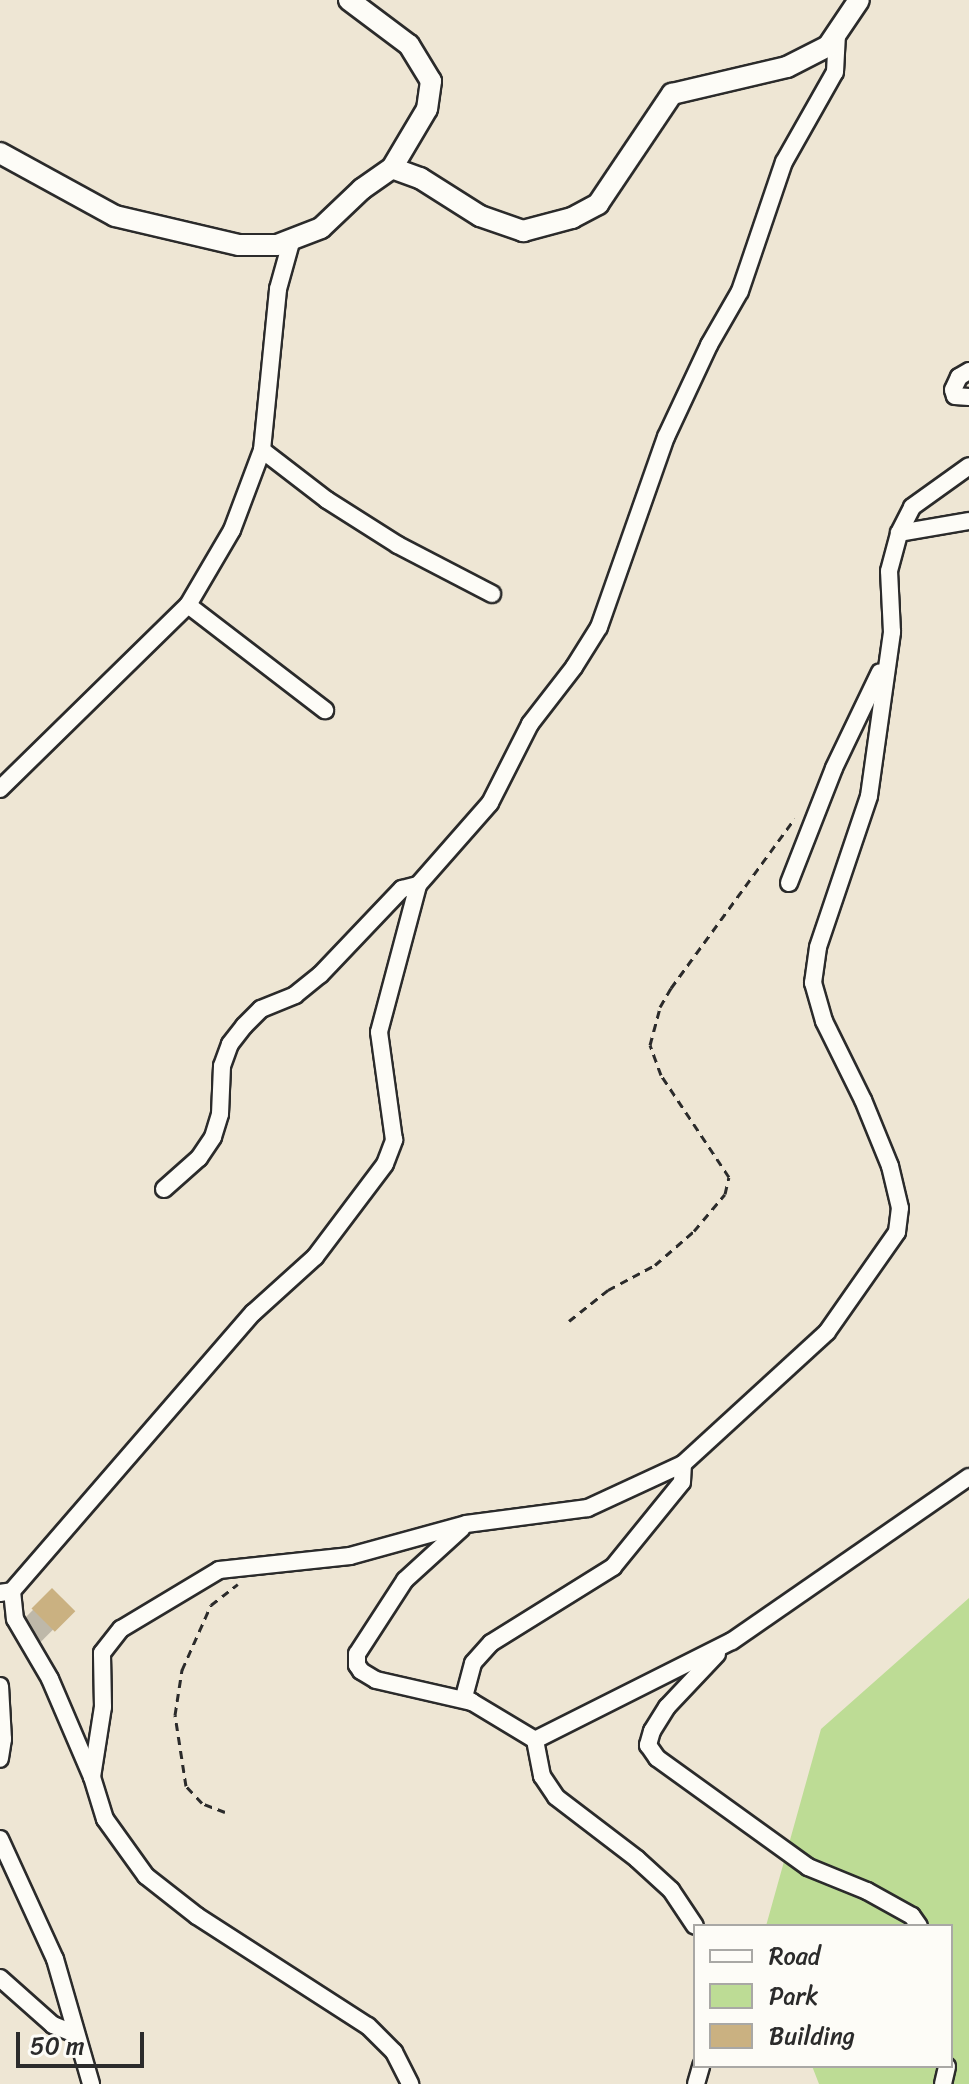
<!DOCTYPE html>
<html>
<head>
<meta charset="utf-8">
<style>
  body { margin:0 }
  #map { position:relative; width:969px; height:2084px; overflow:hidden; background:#eee6d4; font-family:Sriracha,sans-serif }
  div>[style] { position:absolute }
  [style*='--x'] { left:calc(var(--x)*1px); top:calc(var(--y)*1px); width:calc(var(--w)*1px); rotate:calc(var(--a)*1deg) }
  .green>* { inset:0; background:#bddc95 }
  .shadow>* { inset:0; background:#0003; transform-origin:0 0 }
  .building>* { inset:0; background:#cab181; transform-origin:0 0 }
  .path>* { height:3px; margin-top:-1.5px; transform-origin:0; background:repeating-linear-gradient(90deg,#2b2b2b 0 8px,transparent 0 14px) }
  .roads { filter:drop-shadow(2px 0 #2b2b2b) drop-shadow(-2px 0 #2b2b2b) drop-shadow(0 2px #2b2b2b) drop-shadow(0 -2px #2b2b2b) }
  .minor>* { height:16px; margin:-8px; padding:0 8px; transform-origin:8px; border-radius:8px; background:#fdfcf7 }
  .tertiary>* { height:20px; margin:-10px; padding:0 10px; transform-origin:10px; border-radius:10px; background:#fdfcf7 }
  span { translate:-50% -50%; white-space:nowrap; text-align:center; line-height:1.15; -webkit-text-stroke:8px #fdfcf7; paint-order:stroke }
  .legend { position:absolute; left:693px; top:1924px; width:260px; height:144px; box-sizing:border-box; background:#fdfcf7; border:2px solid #a9a8a5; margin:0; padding:10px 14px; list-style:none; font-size:24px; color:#2b2b2b }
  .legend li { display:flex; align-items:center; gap:16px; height:40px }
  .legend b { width:40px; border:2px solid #a9a8a5 }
  .scale { position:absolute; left:16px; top:2032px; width:128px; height:36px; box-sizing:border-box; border:4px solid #2b2b2b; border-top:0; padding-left:10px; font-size:24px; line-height:28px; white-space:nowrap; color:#2b2b2b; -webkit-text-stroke:6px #fdfcf7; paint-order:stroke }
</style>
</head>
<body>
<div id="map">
  <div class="green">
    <i style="clip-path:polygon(969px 1598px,969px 2084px,819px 2084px,812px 2066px,951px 2066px,951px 1926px,766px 1926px,821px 1729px)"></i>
  </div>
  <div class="shadow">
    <i style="left:52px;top:1591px;width:28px;height:50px;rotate:45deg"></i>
  </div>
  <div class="building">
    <i style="left:52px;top:1588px;width:33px;height:29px;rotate:45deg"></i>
  </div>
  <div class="path">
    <i style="--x:569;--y:1321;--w:50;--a:-38.5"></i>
    <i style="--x:608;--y:1290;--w:53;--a:-28"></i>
    <i style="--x:655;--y:1265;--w:52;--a:-41.1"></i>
    <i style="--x:694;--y:1231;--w:48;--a:-50"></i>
    <i style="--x:725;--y:1194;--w:17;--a:-77"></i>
    <i style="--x:729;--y:1177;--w:123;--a:-123.7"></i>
    <i style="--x:661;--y:1075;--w:32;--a:-110"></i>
    <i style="--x:650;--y:1045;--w:39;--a:-75"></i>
    <i style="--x:660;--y:1007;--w:22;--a:-60"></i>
    <i style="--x:671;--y:988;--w:210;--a:-53.9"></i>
    <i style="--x:225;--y:1812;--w:25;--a:-159"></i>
    <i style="--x:202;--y:1803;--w:23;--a:-133"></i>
    <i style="--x:186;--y:1786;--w:72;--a:-98.8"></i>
    <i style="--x:175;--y:1715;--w:46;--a:-81.2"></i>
    <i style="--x:182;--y:1670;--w:71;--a:-66"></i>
    <i style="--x:211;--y:1605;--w:34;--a:-38"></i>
  </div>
  <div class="roads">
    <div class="minor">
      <i style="--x:969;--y:371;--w:12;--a:149"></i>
      <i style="--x:959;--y:377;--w:14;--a:115"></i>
      <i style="--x:953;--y:390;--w:6;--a:72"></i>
      <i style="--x:955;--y:396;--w:14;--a:4"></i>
      <i style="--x:262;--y:450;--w:82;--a:37.6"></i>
      <i style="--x:327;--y:500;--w:84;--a:32.4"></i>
      <i style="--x:398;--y:545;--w:106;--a:27.5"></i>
      <i style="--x:899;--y:533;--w:71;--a:-9.7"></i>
      <i style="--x:188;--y:605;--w:173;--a:37.5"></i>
      <i style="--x:0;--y:789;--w:263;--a:-44.4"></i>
      <i style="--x:188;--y:605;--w:87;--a:-59.6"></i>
      <i style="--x:232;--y:530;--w:85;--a:-69.4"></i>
      <i style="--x:262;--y:450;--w:162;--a:-84.3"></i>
      <i style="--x:278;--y:289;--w:52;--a:-74.4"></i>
      <i style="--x:789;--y:883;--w:123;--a:-68.6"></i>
      <i style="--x:834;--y:768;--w:106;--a:-64.4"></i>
      <i style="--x:164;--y:1189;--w:47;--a:-41.5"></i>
      <i style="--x:199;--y:1158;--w:25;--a:-56"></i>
      <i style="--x:213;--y:1137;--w:24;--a:-73"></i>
      <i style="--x:220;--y:1114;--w:48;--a:-87.6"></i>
      <i style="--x:222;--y:1066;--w:23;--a:-70"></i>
      <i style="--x:230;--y:1044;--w:23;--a:-52"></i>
      <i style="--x:244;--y:1026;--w:24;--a:-45"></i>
      <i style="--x:261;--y:1009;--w:37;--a:-22"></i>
      <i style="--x:295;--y:995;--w:32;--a:-39"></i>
      <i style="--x:320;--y:975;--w:119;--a:-46.4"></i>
      <i style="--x:402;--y:889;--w:16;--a:-14"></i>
      <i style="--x:462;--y:1528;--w:77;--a:137.6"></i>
      <i style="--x:405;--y:1580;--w:88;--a:123"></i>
      <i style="--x:357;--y:1654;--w:11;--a:90"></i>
      <i style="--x:357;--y:1665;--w:7;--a:56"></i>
      <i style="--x:361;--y:1671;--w:17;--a:31"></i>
      <i style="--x:376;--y:1680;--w:98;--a:12.9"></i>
      <i style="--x:472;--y:1702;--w:74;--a:31.1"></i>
      <i style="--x:535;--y:1740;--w:37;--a:79"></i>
      <i style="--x:542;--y:1776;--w:25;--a:56"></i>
      <i style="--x:556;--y:1797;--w:102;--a:37.4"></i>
      <i style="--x:637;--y:1859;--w:46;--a:42.4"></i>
      <i style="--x:671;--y:1890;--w:43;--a:56.3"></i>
      <i style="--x:12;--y:1591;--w:28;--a:84"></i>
      <i style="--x:15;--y:1619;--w:69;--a:59.7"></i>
      <i style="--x:50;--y:1679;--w:107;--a:66.8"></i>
      <i style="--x:92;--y:1777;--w:44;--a:72.8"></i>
      <i style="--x:105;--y:1819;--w:70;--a:54.3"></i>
      <i style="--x:146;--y:1876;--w:65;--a:38.1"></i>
      <i style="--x:197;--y:1916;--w:203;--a:32.8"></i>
      <i style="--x:368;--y:2026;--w:37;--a:45"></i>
      <i style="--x:394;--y:2052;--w:36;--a:63"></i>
      <i style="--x:0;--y:1593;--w:12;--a:-9"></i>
      <i style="--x:12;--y:1591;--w:368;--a:-49.1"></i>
      <i style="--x:253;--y:1313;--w:84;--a:-42.1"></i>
      <i style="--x:315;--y:1257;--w:116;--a:-53"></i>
      <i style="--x:385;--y:1164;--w:26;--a:-69"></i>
      <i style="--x:394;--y:1140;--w:109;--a:-97.9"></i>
      <i style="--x:379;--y:1032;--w:152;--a:-75.1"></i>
      <i style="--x:418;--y:885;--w:109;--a:-48.7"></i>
      <i style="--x:490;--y:803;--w:89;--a:-63.1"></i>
      <i style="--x:530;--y:724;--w:72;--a:-52.3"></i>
      <i style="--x:574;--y:667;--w:47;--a:-58"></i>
      <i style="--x:599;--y:627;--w:201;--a:-70.6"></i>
      <i style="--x:666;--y:437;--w:102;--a:-64.9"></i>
      <i style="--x:709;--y:345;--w:62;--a:-60.1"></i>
      <i style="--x:740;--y:291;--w:136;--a:-71.2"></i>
      <i style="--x:784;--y:162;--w:103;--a:-60.5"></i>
      <i style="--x:835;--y:72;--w:39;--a:-87"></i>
      <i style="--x:717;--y:1654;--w:73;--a:133.3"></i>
      <i style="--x:667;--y:1707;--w:28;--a:122"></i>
      <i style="--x:652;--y:1731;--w:15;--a:106"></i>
      <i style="--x:648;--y:1745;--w:16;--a:55"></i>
      <i style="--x:657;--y:1758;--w:186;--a:35.8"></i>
      <i style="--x:808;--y:1867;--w:64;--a:22.1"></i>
      <i style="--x:867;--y:1891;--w:51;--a:29.1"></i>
      <i style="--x:912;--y:1916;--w:12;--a:55"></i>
      <i style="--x:0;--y:1686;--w:53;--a:86.8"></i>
      <i style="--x:3;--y:1739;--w:20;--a:99"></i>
      <i style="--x:472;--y:1702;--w:9;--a:-148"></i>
      <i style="--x:464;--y:1697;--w:35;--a:-75"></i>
      <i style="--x:473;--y:1663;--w:27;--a:-48"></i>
      <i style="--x:491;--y:1643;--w:144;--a:-31.9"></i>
      <i style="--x:613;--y:1567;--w:109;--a:-50.9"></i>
      <i style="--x:682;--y:1482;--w:18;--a:-87"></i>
      <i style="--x:535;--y:1740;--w:220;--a:-26.7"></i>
      <i style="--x:732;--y:1641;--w:288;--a:-34.7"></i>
      <i style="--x:92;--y:1777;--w:71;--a:-81.1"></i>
      <i style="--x:103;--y:1707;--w:54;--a:-91.1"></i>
      <i style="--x:102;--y:1653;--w:31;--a:-52"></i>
      <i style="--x:121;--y:1629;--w:114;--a:-31"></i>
      <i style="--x:219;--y:1570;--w:132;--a:-6.1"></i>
      <i style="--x:350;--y:1556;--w:120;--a:-15.4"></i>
      <i style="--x:466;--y:1524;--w:123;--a:-7.5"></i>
      <i style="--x:588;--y:1508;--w:105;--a:-24.9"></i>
      <i style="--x:683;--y:1464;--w:195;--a:-42.5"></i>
      <i style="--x:827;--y:1332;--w:122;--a:-55"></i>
      <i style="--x:897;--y:1232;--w:24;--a:-83"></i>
      <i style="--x:900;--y:1208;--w:43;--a:-103.4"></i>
      <i style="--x:890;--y:1166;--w:71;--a:-112.2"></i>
      <i style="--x:863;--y:1100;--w:88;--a:-116.3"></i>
      <i style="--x:824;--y:1021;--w:40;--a:-106"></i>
      <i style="--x:813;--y:983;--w:36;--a:-82"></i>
      <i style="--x:818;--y:947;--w:159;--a:-71.3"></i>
      <i style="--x:869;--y:796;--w:166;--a:-82"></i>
      <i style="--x:892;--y:632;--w:61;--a:-92.8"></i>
      <i style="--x:889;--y:571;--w:39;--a:-75"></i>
      <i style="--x:899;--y:533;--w:29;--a:-63"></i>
      <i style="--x:912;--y:507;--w:70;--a:-35.7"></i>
      <i style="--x:0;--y:1839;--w:132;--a:65.4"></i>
      <i style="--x:55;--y:1959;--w:130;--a:73.9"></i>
      <i style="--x:0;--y:1978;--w:71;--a:41.6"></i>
      <i style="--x:53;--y:2025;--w:24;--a:22"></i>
      <i style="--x:696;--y:2084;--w:19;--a:-74"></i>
      <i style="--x:943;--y:2084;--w:18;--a:-77"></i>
    </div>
    <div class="tertiary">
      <i style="--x:349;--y:0;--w:75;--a:36.9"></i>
      <i style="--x:409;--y:45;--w:42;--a:58.6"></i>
      <i style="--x:431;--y:81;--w:28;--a:98"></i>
      <i style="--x:427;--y:109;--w:69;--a:120.7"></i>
      <i style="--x:0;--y:153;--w:131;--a:28.7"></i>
      <i style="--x:115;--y:216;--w:127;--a:13.2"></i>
      <i style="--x:239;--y:245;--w:38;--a:0"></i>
      <i style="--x:277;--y:245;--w:47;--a:-21.1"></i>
      <i style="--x:321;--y:228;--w:57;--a:-43.6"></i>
      <i style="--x:362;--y:189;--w:37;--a:-35"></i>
      <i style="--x:392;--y:168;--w:30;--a:20"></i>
      <i style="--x:420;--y:178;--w:71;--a:32.3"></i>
      <i style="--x:480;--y:216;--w:46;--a:19.2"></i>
      <i style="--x:523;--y:231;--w:51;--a:-14.9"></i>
      <i style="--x:572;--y:218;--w:30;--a:-28"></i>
      <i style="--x:598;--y:204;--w:133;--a:-56.1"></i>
      <i style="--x:672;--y:94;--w:118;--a:-13.2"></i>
      <i style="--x:787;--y:67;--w:46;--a:-27.1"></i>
      <i style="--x:828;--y:46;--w:55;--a:-56"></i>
    </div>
  </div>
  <ul class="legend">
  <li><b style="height:10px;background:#fdfcf7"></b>Road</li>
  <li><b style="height:22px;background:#bddc95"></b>Park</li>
  <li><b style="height:22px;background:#cab181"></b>Building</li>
  </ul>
  <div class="scale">50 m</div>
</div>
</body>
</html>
